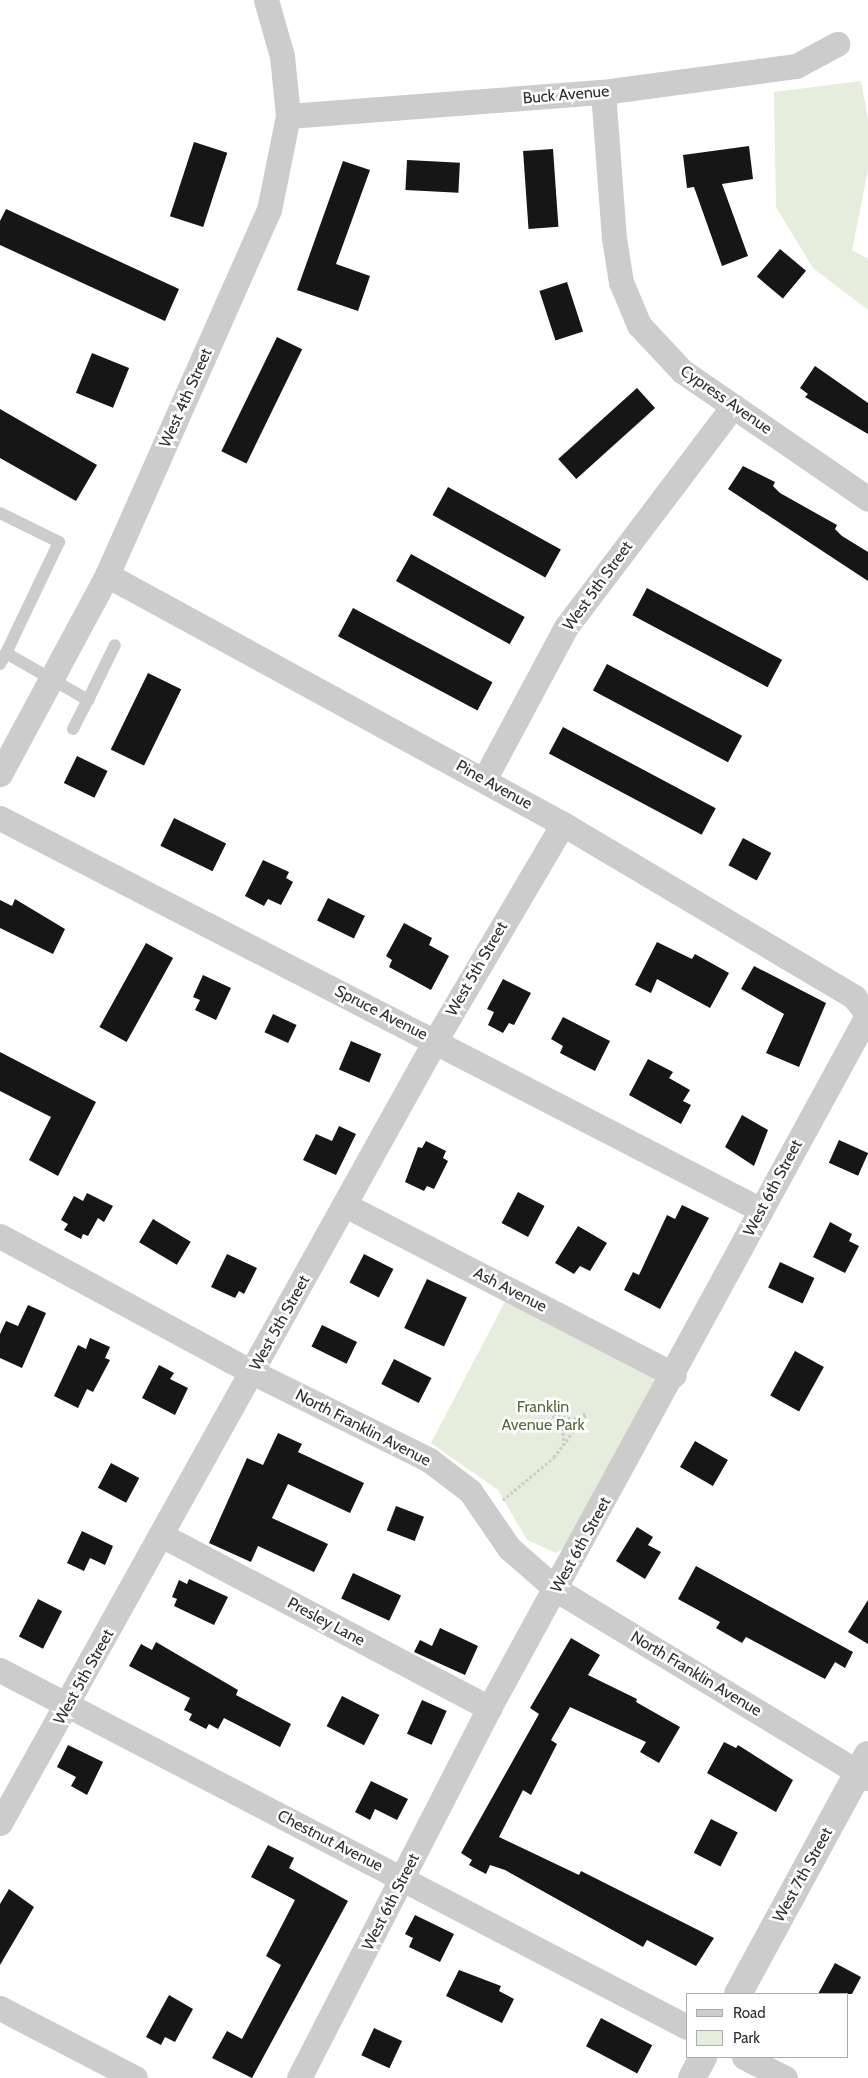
<!DOCTYPE html>
<html>
<head>
<meta charset="utf-8">
<style>
  body { margin:0 }
  #map { position:relative; width:868px; height:2078px; overflow:hidden; background:#fff; font-family:Cabin,sans-serif }
  div>[style] { position:absolute }
  [style*='--x'] { left:calc(var(--x)*1px); top:calc(var(--y)*1px); width:calc(var(--w)*1px); rotate:calc(var(--a)*1deg) }
  .green>* { inset:0; background:#e5eddc }
  .building>* { inset:0; background:#161616; transform-origin:0 0 }
  .path>* { height:3px; margin-top:-1.5px; transform-origin:0; background:repeating-linear-gradient(90deg,#ccc 0 2.5px,transparent 0 5px) }
  .service>* { height:12px; margin:-6px; padding:0 6px; transform-origin:6px; border-radius:6px; background:#ccc }
  .minor>* { height:25px; margin:-12.5px; padding:0 12.5px; transform-origin:12.5px; border-radius:12.5px; background:#ccc }
  .tertiary>* { height:28px; margin:-14px; padding:0 14px; transform-origin:14px; border-radius:14px; background:#ccc }
  span { translate:-50% -50%; white-space:nowrap; text-align:center; line-height:1.15; -webkit-text-stroke:5px #fff; paint-order:stroke }
  .street-label { font-size:16px; color:#2f2f2f }
  .park-label { font-size:16px; color:#536c3a }
  .legend { position:absolute; left:686px; top:1993px; width:162px; height:65px; box-sizing:border-box; background:#fff; border:1px solid #acacac; margin:0; padding:6px 9px; list-style:none; font-size:15px; color:#2f2f2f }
  .legend li { display:flex; align-items:center; gap:10px; height:25px }
  .legend b { width:25px; border:1px solid #acacac }
</style>
</head>
<body>
<div id="map">
  <div class="green">
    <i style="clip-path:polygon(861px 81px,868px 119px,868px 170px,852px 250px,868px 259px,868px 310px,813px 268px,776px 207px,774px 92px)"></i>
    <i style="clip-path:polygon(507px 1298px,651px 1372px,655px 1381px,571px 1543px,556px 1553px,527px 1540px,498px 1490px,431px 1443px)"></i>
  </div>
  <div class="building">
    <i style="left:194px;top:142px;width:35px;height:78px;rotate:18deg"></i>
    <i style="clip-path:polygon(749px 146px,753px 179px,722px 184px,748px 256px,722px 266px,694px 187px,687px 188px,683px 155px)"></i>
    <i style="left:553px;top:149px;width:78px;height:30px;rotate:86deg"></i>
    <i style="left:407px;top:160px;width:53px;height:30px;rotate:3deg"></i>
    <i style="clip-path:polygon(343px 161px,370px 170px,336px 264px,370px 276px,358px 311px,297px 290px)"></i>
    <i style="clip-path:polygon(6px 209px,179px 289px,165px 321px,0 245px,0 221px)"></i>
    <i style="left:780px;top:249px;width:34px;height:36px;rotate:40deg"></i>
    <i style="left:567px;top:282px;width:52px;height:29px;rotate:72deg"></i>
    <i style="left:277px;top:337px;width:28px;height:127px;rotate:26deg"></i>
    <i style="left:92px;top:353px;width:40px;height:43px;rotate:22deg"></i>
    <i style="clip-path:polygon(815px 366px,868px 403px,868px 434px,805px 397px,808px 394px,800px 388px)"></i>
    <i style="left:637px;top:388px;width:27px;height:106px;rotate:48deg"></i>
    <i style="clip-path:polygon(0 409px,97px 465px,76px 501px,0 458px)"></i>
    <i style="clip-path:polygon(743px 466px,775px 482px,773px 486px,780px 493px,837px 525px,835px 529px,842px 536px,868px 552px,868px 581px,728px 489px)"></i>
    <i style="left:448px;top:487px;width:129px;height:32px;rotate:29deg"></i>
    <i style="left:411px;top:554px;width:130px;height:31px;rotate:29deg"></i>
    <i style="left:647px;top:588px;width:153px;height:31px;rotate:28deg"></i>
    <i style="left:353px;top:608px;width:158px;height:32px;rotate:28deg"></i>
    <i style="left:607px;top:664px;width:153px;height:30px;rotate:28deg"></i>
    <i style="left:148px;top:673px;width:37px;height:85px;rotate:26deg"></i>
    <i style="left:563px;top:727px;width:173px;height:30px;rotate:28deg"></i>
    <i style="left:77px;top:756px;width:34px;height:30px;rotate:26deg"></i>
    <i style="left:174px;top:818px;width:58px;height:31px;rotate:26deg"></i>
    <i style="left:743px;top:838px;width:32px;height:31px;rotate:28deg"></i>
    <i style="clip-path:polygon(263px 860px,289px 872px,286px 878px,293px 882px,281px 905px,268px 899px,264px 906px,245px 896px)"></i>
    <i style="left:328px;top:898px;width:41px;height:25px;rotate:26deg"></i>
    <i style="clip-path:polygon(15px 899px,65px 929px,53px 954px,0 928px,0 900px,12px 906px)"></i>
    <i style="clip-path:polygon(404px 923px,432px 938px,429px 945px,449px 956px,431px 990px,389px 967px,392px 960px,386px 956px)"></i>
    <i style="clip-path:polygon(657px 942px,692px 959px,695px 954px,729px 973px,710px 1008px,657px 979px,651px 993px,635px 985px)"></i>
    <i style="left:146px;top:943px;width:31px;height:96px;rotate:29deg"></i>
    <i style="clip-path:polygon(754px 966px,826px 1003px,799px 1067px,766px 1053px,784px 1014px,741px 989px)"></i>
    <i style="clip-path:polygon(203px 975px,231px 988px,216px 1020px,195px 1010px,200px 1000px,193px 997px)"></i>
    <i style="clip-path:polygon(503px 979px,531px 993px,514px 1025px,509px 1023px,503px 1033px,488px 1025px,494px 1012px,487px 1009px)"></i>
    <i style="left:273px;top:1014px;width:26px;height:20px;rotate:25deg"></i>
    <i style="clip-path:polygon(563px 1017px,610px 1041px,595px 1071px,560px 1053px,563px 1046px,551px 1039px)"></i>
    <i style="left:351px;top:1041px;width:33px;height:31px;rotate:23deg"></i>
    <i style="clip-path:polygon(0 1052px,96px 1102px,58px 1176px,29px 1160px,51px 1117px,0 1091px)"></i>
    <i style="clip-path:polygon(648px 1059px,673px 1072px,669px 1078px,690px 1090px,683px 1101px,691px 1105px,681px 1124px,629px 1095px)"></i>
    <i style="clip-path:polygon(742px 1115px,768px 1130px,754px 1166px,725px 1147px)"></i>
    <i style="clip-path:polygon(339px 1126px,356px 1134px,336px 1175px,303px 1160px,316px 1134px,332px 1141px)"></i>
    <i style="left:839px;top:1140px;width:32px;height:25px;rotate:24deg"></i>
    <i style="clip-path:polygon(426px 1141px,446px 1151px,443px 1158px,448px 1161px,434px 1189px,427px 1186px,424px 1191px,405px 1182px,418px 1147px,422px 1148px)"></i>
    <i style="left:518px;top:1192px;width:30px;height:35px;rotate:28deg"></i>
    <i style="clip-path:polygon(87px 1193px,113px 1206px,104px 1222px,98px 1218px,88px 1236px,83px 1234px,81px 1239px,64px 1230px,68px 1224px,61px 1220px,74px 1196px,83px 1201px)"></i>
    <i style="clip-path:polygon(682px 1205px,709px 1218px,660px 1309px,624px 1290px,633px 1272px,639px 1275px,667px 1215px,675px 1219px)"></i>
    <i style="left:153px;top:1219px;width:44px;height:27px;rotate:31deg"></i>
    <i style="clip-path:polygon(830px 1222px,852px 1234px,849px 1241px,859px 1246px,845px 1273px,813px 1257px)"></i>
    <i style="clip-path:polygon(578px 1226px,607px 1243px,590px 1271px,580px 1266px,574px 1274px,555px 1263px)"></i>
    <i style="clip-path:polygon(227px 1254px,257px 1268px,244px 1294px,239px 1291px,235px 1298px,211px 1287px)"></i>
    <i style="left:364px;top:1254px;width:33px;height:32px;rotate:27deg"></i>
    <i style="left:780px;top:1262px;width:38px;height:28px;rotate:25deg"></i>
    <i style="left:427px;top:1279px;width:44px;height:54px;rotate:25deg"></i>
    <i style="clip-path:polygon(28px 1305px,46px 1313px,22px 1368px,0 1358px,0 1334px,6px 1321px,18px 1326px)"></i>
    <i style="left:322px;top:1325px;width:39px;height:24px;rotate:26deg"></i>
    <i style="clip-path:polygon(90px 1338px,110px 1347px,105px 1358px,110px 1360px,93px 1392px,87px 1389px,78px 1408px,54px 1396px,78px 1345px,86px 1349px)"></i>
    <i style="left:795px;top:1351px;width:33px;height:51px;rotate:29deg"></i>
    <i style="left:394px;top:1359px;width:42px;height:28px;rotate:27deg"></i>
    <i style="clip-path:polygon(159px 1365px,174px 1373px,170px 1379px,188px 1388px,175px 1415px,142px 1398px)"></i>
    <i style="clip-path:polygon(278px 1433px,302px 1444px,298px 1452px,364px 1483px,350px 1513px,288px 1484px,272px 1518px,328px 1544px,314px 1572px,258px 1546px,251px 1562px,209px 1543px,247px 1458px,263px 1465px)"></i>
    <i style="left:695px;top:1441px;width:38px;height:30px;rotate:30deg"></i>
    <i style="left:111px;top:1463px;width:32px;height:28px;rotate:28deg"></i>
    <i style="left:396px;top:1506px;width:30px;height:26px;rotate:21deg"></i>
    <i style="clip-path:polygon(637px 1527px,653px 1537px,648px 1545px,661px 1552px,645px 1579px,616px 1561px)"></i>
    <i style="clip-path:polygon(82px 1531px,113px 1546px,105px 1565px,90px 1558px,84px 1571px,67px 1563px)"></i>
    <i style="clip-path:polygon(696px 1566px,853px 1652px,845px 1668px,835px 1662px,825px 1679px,746px 1637px,742px 1643px,716px 1628px,720px 1622px,678px 1599px)"></i>
    <i style="left:353px;top:1573px;width:53px;height:28px;rotate:25deg"></i>
    <i style="clip-path:polygon(189px 1579px,228px 1597px,214px 1625px,174px 1606px,177px 1599px,172px 1597px,179px 1580px,187px 1584px)"></i>
    <i style="left:38px;top:1599px;width:27px;height:42px;rotate:27deg"></i>
    <i style="clip-path:polygon(868px 1600px,868px 1644px,848px 1632px)"></i>
    <i style="clip-path:polygon(440px 1628px,478px 1646px,465px 1675px,414px 1652px,420px 1640px,432px 1646px)"></i>
    <i style="clip-path:polygon(571px 1638px,600px 1655px,588px 1675px,637px 1699px,636px 1702px,680px 1727px,659px 1763px,640px 1752px,646px 1742px,570px 1707px,551px 1740px,557px 1744px,531px 1795px,523px 1790px,499px 1837px,579px 1875px,581px 1871px,714px 1938px,696px 1966px,647px 1940px,643px 1947px,505px 1870px,490px 1865px,486px 1874px,469px 1865px,472px 1860px,461px 1853px,539px 1714px,530px 1708px)"></i>
    <i style="clip-path:polygon(156px 1642px,238px 1690px,236px 1695px,291px 1724px,280px 1747px,224px 1718px,218px 1729px,209px 1724px,206px 1729px,189px 1720px,192px 1714px,184px 1710px,190px 1698px,129px 1666px,141px 1644px,152px 1650px)"></i>
    <i style="left:342px;top:1696px;width:42px;height:34px;rotate:27deg"></i>
    <i style="left:422px;top:1700px;width:27px;height:37px;rotate:24deg"></i>
    <i style="clip-path:polygon(724px 1742px,736px 1748px,738px 1745px,793px 1780px,776px 1812px,707px 1773px)"></i>
    <i style="clip-path:polygon(68px 1745px,103px 1762px,87px 1795px,71px 1786px,76px 1777px,57px 1767px)"></i>
    <i style="clip-path:polygon(371px 1781px,408px 1799px,397px 1820px,375px 1809px,370px 1820px,355px 1812px)"></i>
    <i style="left:711px;top:1819px;width:30px;height:38px;rotate:27deg"></i>
    <i style="clip-path:polygon(268px 1845px,294px 1858px,289px 1868px,348px 1901px,252px 2078px,212px 2058px,227px 2031px,242px 2039px,281px 1965px,266px 1956px,295px 1900px,251px 1877px)"></i>
    <i style="clip-path:polygon(9px 1889px,34px 1907px,0 1965px,0 1904px)"></i>
    <i style="clip-path:polygon(415px 1915px,454px 1934px,440px 1962px,409px 1947px,413px 1938px,405px 1934px)"></i>
    <i style="clip-path:polygon(835px 1963px,861px 1977px,852px 1994px,818px 1994px)"></i>
    <i style="clip-path:polygon(459px 1970px,501px 1986px,499px 1991px,514px 1999px,502px 2023px,446px 1996px)"></i>
    <i style="clip-path:polygon(169px 1995px,193px 2009px,175px 2042px,165px 2037px,161px 2045px,146px 2037px)"></i>
    <i style="left:601px;top:2018px;width:58px;height:32px;rotate:28deg"></i>
    <i style="left:374px;top:2028px;width:31px;height:30px;rotate:25deg"></i>
  </div>
  <div class="path">
    <i style="--x:564;--y:1445;--w:15;--a:-94"></i>
    <i style="--x:563;--y:1430;--w:18;--a:-124"></i>
    <i style="--x:553;--y:1415;--w:21;--a:11"></i>
    <i style="--x:574;--y:1419;--w:13;--a:-27"></i>
    <i style="--x:503;--y:1500;--w:67;--a:-40.1"></i>
    <i style="--x:554;--y:1457;--w:55;--a:-53.1"></i>
  </div>
  <div class="service">
    <i style="--x:0;--y:513;--w:66;--a:26.2"></i>
    <i style="--x:59;--y:542;--w:123;--a:115.5"></i>
    <i style="--x:0;--y:664;--w:13;--a:-61"></i>
    <i style="--x:6;--y:653;--w:95;--a:29.8"></i>
    <i style="--x:88;--y:700;--w:61;--a:-63.9"></i>
    <i style="--x:73;--y:729;--w:33;--a:-63"></i>
  </div>
  <div class="minor">
    <i style="--x:603;--y:92;--w:146;--a:85.7"></i>
    <i style="--x:614;--y:238;--w:45;--a:81"></i>
    <i style="--x:621;--y:282;--w:47;--a:67.3"></i>
    <i style="--x:639;--y:325;--w:63;--a:46.9"></i>
    <i style="--x:682;--y:371;--w:226;--a:34.5"></i>
    <i style="--x:288;--y:116;--w:316;--a:-4.4"></i>
    <i style="--x:603;--y:92;--w:195;--a:-7.7"></i>
    <i style="--x:796;--y:66;--w:47;--a:-28.2"></i>
    <i style="--x:107;--y:575;--w:520;--a:28.64"></i>
    <i style="--x:563;--y:824;--w:339;--a:30.7"></i>
    <i style="--x:854;--y:997;--w:23;--a:52"></i>
    <i style="--x:0;--y:774;--w:226;--a:-61.7"></i>
    <i style="--x:107;--y:575;--w:399;--a:-66.1"></i>
    <i style="--x:269;--y:210;--w:96;--a:-78.6"></i>
    <i style="--x:288;--y:116;--w:60;--a:-95.7"></i>
    <i style="--x:282;--y:56;--w:58;--a:-105.9"></i>
    <i style="--x:484;--y:780;--w:174;--a:-61.8"></i>
    <i style="--x:566;--y:627;--w:277;--a:-52.9"></i>
    <i style="--x:0;--y:818;--w:856;--a:27.25"></i>
    <i style="--x:345;--y:1205;--w:370;--a:27.3"></i>
    <i style="--x:0;--y:1236;--w:286;--a:28.4"></i>
    <i style="--x:252;--y:1372;--w:198;--a:26.4"></i>
    <i style="--x:429;--y:1460;--w:51;--a:37.1"></i>
    <i style="--x:470;--y:1491;--w:69;--a:55.6"></i>
    <i style="--x:509;--y:1548;--w:64;--a:41.2"></i>
    <i style="--x:557;--y:1590;--w:363;--a:31.2"></i>
    <i style="--x:163;--y:1536;--w:369;--a:27.8"></i>
    <i style="--x:0;--y:1670;--w:774;--a:27.46"></i>
    <i style="--x:0;--y:1823;--w:895;--a:-60.91"></i>
    <i style="--x:435;--y:1041;--w:252;--a:-59.5"></i>
    <i style="--x:0;--y:2008;--w:152;--a:27.4"></i>
    <i style="--x:744;--y:2057;--w:46;--a:27.1"></i>
    <i style="--x:299;--y:2078;--w:416;--a:-62.8"></i>
    <i style="--x:489;--y:1708;--w:791;--a:-61.36"></i>
  </div>
  <div class="tertiary">
    <i style="--x:738;--y:1994;--w:272;--a:-61.5"></i>
    <i style="--x:692;--y:2078;--w:24;--a:-62"></i>
  </div>
  <div class="street-label">
    <span style="left:566px;top:95px;rotate:-5deg">Buck Avenue</span>
    <span style="left:186px;top:398px;rotate:-66deg">West 4th Street</span>
    <span style="left:726px;top:400px;rotate:35deg">Cypress Avenue</span>
    <span style="left:598px;top:586px;rotate:-54deg">West 5th Street</span>
    <span style="left:494px;top:785px;rotate:29deg">Pine Avenue</span>
    <span style="left:477px;top:969px;rotate:-60deg">West 5th Street</span>
    <span style="left:381px;top:1013px;rotate:27deg">Spruce Avenue</span>
    <span style="left:773px;top:1188px;rotate:-62deg">West 6th Street</span>
    <span style="left:510px;top:1290px;rotate:27deg">Ash Avenue</span>
    <span style="left:280px;top:1323px;rotate:-61deg">West 5th Street</span>
    <span style="left:363px;top:1428px;rotate:27deg">North Franklin Avenue</span>
    <span style="left:581px;top:1545px;rotate:-61deg">West 6th Street</span>
    <span style="left:326px;top:1622px;rotate:28deg">Presley Lane</span>
    <span style="left:696px;top:1674px;rotate:31deg">North Franklin Avenue</span>
    <span style="left:84px;top:1677px;rotate:-61deg">West 5th Street</span>
    <span style="left:330px;top:1841px;rotate:27deg">Chestnut Avenue</span>
    <span style="left:803px;top:1875px;rotate:-61deg">West 7th Street</span>
    <span style="left:391px;top:1902px;rotate:-63deg">West 6th Street</span>
  </div>
  <div class="park-label">
    <span style="left:543px;top:1416px">Franklin<br>Avenue Park</span>
  </div>
  <ul class="legend">
  <li><b style="height:6px;background:#ccc"></b>Road</li>
  <li><b style="height:14px;background:#e5eddc"></b>Park</li>
  </ul>
</div>
</body>
</html>
